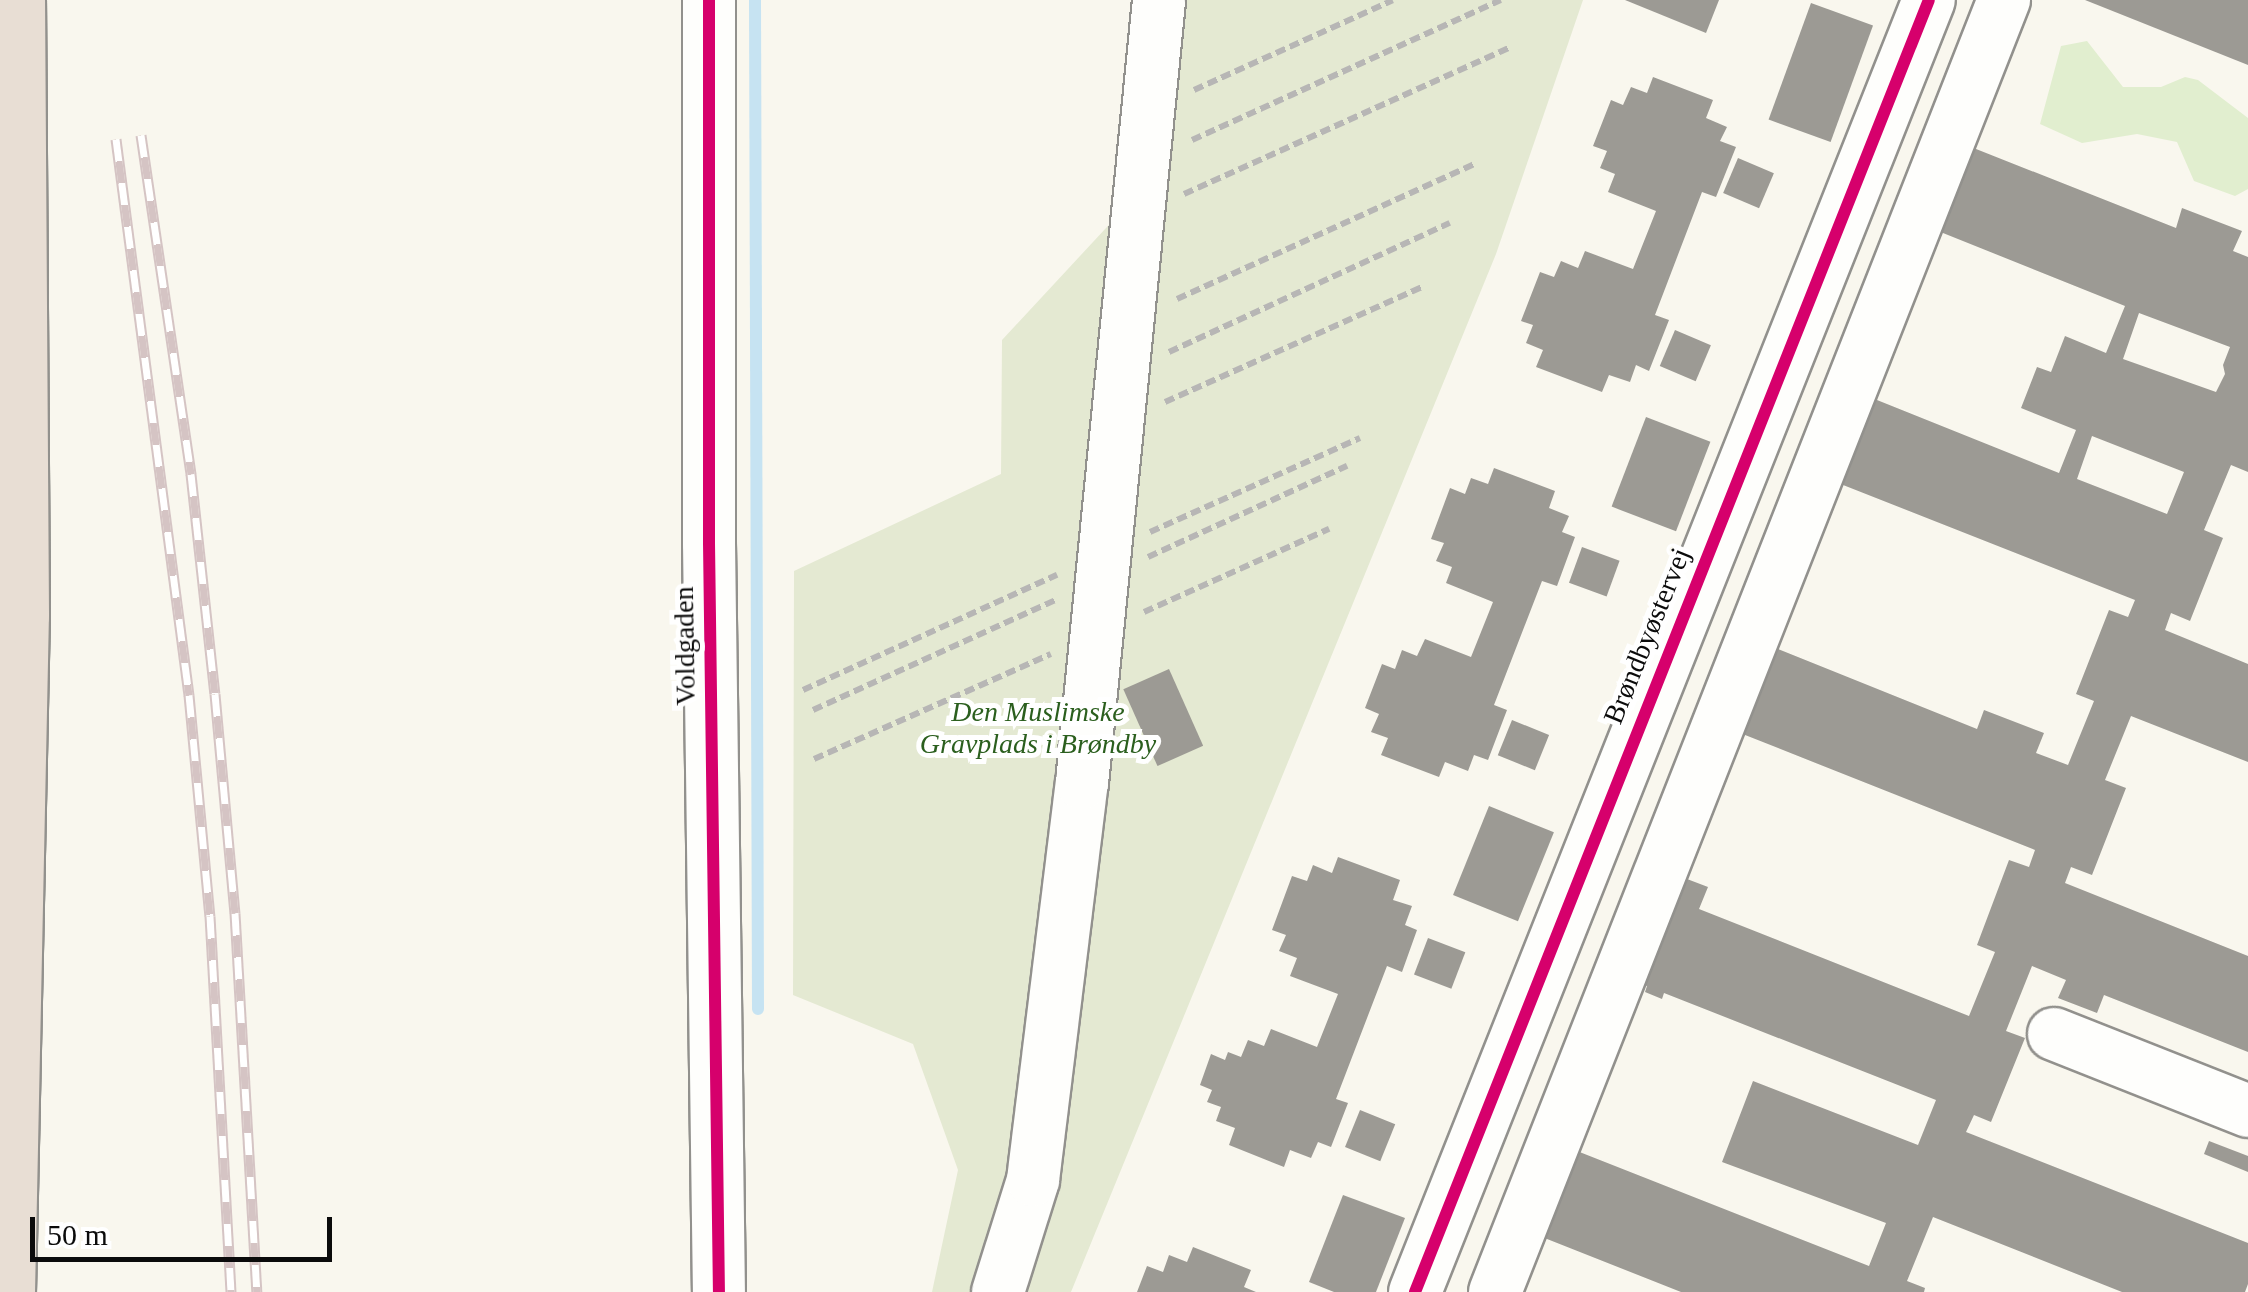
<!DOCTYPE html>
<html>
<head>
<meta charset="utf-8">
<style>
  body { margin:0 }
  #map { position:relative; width:2248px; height:1292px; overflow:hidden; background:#f9f7ee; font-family:"Times New Roman",serif }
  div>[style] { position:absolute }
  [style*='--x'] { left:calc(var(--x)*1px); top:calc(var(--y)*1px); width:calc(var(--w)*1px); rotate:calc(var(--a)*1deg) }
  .green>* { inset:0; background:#e1eecf }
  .cemetery>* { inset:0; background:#e4e9d2 }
  .stream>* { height:12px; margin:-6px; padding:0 6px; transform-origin:6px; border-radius:6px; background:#c6e3f2 }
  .building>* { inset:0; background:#9c9a94; transform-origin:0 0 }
  .path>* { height:6px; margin-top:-3px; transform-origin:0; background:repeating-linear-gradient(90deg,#b7b6b5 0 10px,transparent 0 15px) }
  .roads { filter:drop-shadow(2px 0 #92918d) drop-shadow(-2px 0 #92918d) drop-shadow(0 2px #92918d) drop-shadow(0 -2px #92918d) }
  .minor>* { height:52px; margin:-26px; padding:0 26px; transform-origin:26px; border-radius:26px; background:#fefefc }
  .highway>* { height:55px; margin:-27.5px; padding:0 27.5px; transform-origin:27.5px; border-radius:27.5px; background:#e8ded4 }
  .rail>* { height:11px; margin-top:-5.5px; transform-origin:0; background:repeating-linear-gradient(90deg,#fff 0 22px,#d5c4c4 0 44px); box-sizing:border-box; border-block:2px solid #d5c4c4 }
  .cycleway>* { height:12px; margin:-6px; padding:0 6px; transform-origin:6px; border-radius:6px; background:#d6006c }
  span { translate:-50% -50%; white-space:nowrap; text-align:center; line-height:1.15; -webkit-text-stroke:10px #fff; paint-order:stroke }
  .street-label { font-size:28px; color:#0b0b0b }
  .park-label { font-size:28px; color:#2b5f1e; font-style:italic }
  .scale { position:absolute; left:30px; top:1217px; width:302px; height:45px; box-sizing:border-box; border:5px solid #0b0b0b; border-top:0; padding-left:12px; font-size:30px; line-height:35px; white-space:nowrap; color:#0b0b0b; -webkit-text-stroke:8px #fff; paint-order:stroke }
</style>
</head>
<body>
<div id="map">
  <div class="green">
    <i style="clip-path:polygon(2087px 41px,2123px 87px,2161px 87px,2185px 77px,2198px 80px,2248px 118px,2248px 189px,2235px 196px,2194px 181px,2177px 142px,2137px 134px,2082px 143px,2040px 124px,2061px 46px)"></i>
  </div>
  <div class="cemetery">
    <i style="clip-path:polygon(1142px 0,1583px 0,1496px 254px,1071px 1292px,932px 1292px,958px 1170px,913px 1044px,793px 995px,794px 571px,1001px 474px,1002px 340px,1119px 214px)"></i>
  </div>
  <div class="stream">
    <i style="--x:755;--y:0;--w:1009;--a:89.83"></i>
  </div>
  <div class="building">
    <i style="clip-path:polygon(1625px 0,1719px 0,1706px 33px)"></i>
    <i style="clip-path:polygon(2085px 0,2248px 0,2248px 65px)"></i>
    <i style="left:1811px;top:3px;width:66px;height:124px;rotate:20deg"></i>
    <i style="clip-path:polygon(1653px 77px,1713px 100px,1706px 118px,1727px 127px,1720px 141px,1736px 147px,1716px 197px,1702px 192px,1655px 315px,1669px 320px,1649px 371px,1636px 365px,1630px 382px,1609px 375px,1602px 392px,1536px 367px,1543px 350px,1526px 343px,1533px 325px,1521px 321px,1540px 272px,1554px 277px,1561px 261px,1578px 268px,1585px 251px,1633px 269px,1656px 211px,1608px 192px,1615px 174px,1600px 168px,1607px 151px,1593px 146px,1611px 100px,1623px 105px,1631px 87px,1647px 93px)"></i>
    <i style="clip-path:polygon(evenodd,1971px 147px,2176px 228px,2182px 208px,2242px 231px,2233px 251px,2248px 257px,2248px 472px,2231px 465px,2204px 530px,2223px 538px,2190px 621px,2171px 613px,2165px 630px,2248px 664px,2248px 762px,2131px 716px,2105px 780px,2126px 788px,2092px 875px,2071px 867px,2065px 883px,2248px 956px,2248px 1052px,2104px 995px,2097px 1013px,2058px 998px,2066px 980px,2032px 966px,2006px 1031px,2025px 1038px,1991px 1122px,1974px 1115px,1966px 1132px,2248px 1243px,2248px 1284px,2245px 1292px,2122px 1292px,1933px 1217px,1907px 1281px,1925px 1288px,1924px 1292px,1681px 1292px,1542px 1237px,1577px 1151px,1869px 1266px,1886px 1223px,1722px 1162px,1753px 1081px,1918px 1145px,1936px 1100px,1664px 993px,1662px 999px,1645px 992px,1647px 986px,1640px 984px,1673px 899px,1678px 901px,1687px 879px,1708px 887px,1699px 909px,1969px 1016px,1995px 952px,1977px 945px,2009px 860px,2029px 867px,2035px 850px,1740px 733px,1773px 647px,1977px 729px,1984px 710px,2044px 733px,2036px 753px,2068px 765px,2094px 701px,2076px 694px,2109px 610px,2128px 617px,2135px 600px,1838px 483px,1872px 398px,2059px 473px,2076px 430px,2021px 408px,2037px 367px,2051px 372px,2065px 336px,2106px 353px,2125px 306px,1938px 231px,1971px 147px,2139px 313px,2230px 347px,2223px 365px,2225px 374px,2216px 392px,2123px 359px,2139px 313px,1971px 147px,2092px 436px,2184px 472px,2167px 514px,2077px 479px,2092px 436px)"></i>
    <i style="left:1738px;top:158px;width:39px;height:38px;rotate:23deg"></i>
    <i style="left:1675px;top:330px;width:39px;height:39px;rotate:23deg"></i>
    <i style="left:1646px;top:417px;width:69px;height:96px;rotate:21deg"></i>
    <i style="clip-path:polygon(1494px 468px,1555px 491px,1549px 508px,1569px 516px,1562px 532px,1575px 537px,1557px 586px,1542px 581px,1494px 705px,1507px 710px,1488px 760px,1474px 755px,1468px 771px,1445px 762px,1439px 777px,1381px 755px,1388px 738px,1371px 732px,1379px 714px,1365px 708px,1382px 664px,1395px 669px,1402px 650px,1417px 656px,1425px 639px,1471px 657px,1493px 602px,1446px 583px,1452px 567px,1436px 561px,1444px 543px,1431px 539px,1450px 488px,1465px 494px,1471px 478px,1488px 484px)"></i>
    <i style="left:1582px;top:547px;width:40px;height:38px;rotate:20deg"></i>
    <i style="left:1169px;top:669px;width:84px;height:50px;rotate:66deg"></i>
    <i style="left:1512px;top:720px;width:40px;height:38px;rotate:22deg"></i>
    <i style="left:1489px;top:806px;width:70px;height:96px;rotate:22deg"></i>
    <i style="clip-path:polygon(1338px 857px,1400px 880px,1393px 900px,1412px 906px,1405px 925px,1417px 930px,1402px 972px,1387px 966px,1336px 1099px,1348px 1103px,1331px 1147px,1318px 1142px,1311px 1158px,1290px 1150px,1284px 1167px,1229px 1145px,1235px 1128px,1216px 1121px,1221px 1107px,1207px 1102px,1212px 1090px,1200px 1085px,1211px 1054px,1225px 1060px,1228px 1052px,1241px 1057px,1248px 1040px,1264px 1046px,1271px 1029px,1317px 1047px,1338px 994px,1290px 976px,1297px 958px,1279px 951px,1286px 935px,1272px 930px,1292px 876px,1307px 881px,1313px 865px,1332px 873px)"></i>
    <i style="left:1428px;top:938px;width:40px;height:39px;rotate:21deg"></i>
    <i style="left:1360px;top:1110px;width:38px;height:40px;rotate:22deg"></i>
    <i style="clip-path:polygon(2209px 1141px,2248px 1156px,2248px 1172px,2204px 1154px)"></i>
    <i style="clip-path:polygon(1343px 1195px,1405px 1218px,1376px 1292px,1334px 1292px,1309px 1282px)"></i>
    <i style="clip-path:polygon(1193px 1247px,1251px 1270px,1244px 1287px,1256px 1292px,1137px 1292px,1147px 1266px,1163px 1272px,1169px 1255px,1187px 1262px)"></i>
  </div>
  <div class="path">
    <i style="--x:1194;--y:90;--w:218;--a:-24.3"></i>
    <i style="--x:1192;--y:140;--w:339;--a:-24.4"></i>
    <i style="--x:1184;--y:194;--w:359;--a:-24.2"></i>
    <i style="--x:1177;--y:299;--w:329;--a:-24.4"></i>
    <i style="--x:1169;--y:352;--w:309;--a:-24.7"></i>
    <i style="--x:1165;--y:402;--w:284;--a:-24.1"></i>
    <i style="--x:1150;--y:532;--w:230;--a:-24.1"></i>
    <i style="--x:1148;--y:557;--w:219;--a:-24.6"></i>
    <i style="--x:1144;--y:612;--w:203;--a:-24.2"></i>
    <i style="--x:803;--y:690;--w:279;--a:-24.4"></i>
    <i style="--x:813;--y:710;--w:266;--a:-24.4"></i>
    <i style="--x:814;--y:759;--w:259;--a:-23.9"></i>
  </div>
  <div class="roads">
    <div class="minor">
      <i style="--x:709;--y:0;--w:543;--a:90"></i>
      <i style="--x:709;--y:543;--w:749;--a:89.24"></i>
      <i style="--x:2054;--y:1034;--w:209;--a:21.6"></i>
      <i style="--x:998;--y:1292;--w:117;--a:-72.6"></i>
      <i style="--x:1033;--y:1180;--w:400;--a:-83"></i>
      <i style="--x:1082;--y:783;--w:787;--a:-84.38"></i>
      <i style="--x:1415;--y:1292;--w:1390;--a:-68.31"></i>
      <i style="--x:1495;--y:1292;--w:1389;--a:-68.5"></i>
    </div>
    <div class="highway">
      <i style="--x:7;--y:1292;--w:677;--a:-88.82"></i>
      <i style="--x:21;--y:615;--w:615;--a:-90.37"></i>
    </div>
  </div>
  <div class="rail">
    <i style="--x:141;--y:135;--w:343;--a:81.6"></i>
    <i style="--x:191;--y:474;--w:221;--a:83.8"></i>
    <i style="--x:215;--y:694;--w:220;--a:84.8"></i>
    <i style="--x:235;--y:913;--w:380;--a:86.7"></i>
    <i style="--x:116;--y:139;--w:561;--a:82.52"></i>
    <i style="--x:189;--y:695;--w:222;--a:84.6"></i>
    <i style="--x:210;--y:916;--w:377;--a:86.8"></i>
  </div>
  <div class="cycleway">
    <i style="--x:709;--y:0;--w:543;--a:90"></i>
    <i style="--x:709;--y:543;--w:749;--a:89.24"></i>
    <i style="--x:1415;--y:1292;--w:1390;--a:-68.31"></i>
  </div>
  <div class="street-label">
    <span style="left:1647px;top:636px;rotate:-68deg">Brøndbyøstervej</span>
    <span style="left:685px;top:646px;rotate:-91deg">Voldgaden</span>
  </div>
  <div class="park-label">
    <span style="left:1038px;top:728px">Den Muslimske<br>Gravplads i Brøndby</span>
  </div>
  <div class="scale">50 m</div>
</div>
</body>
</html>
